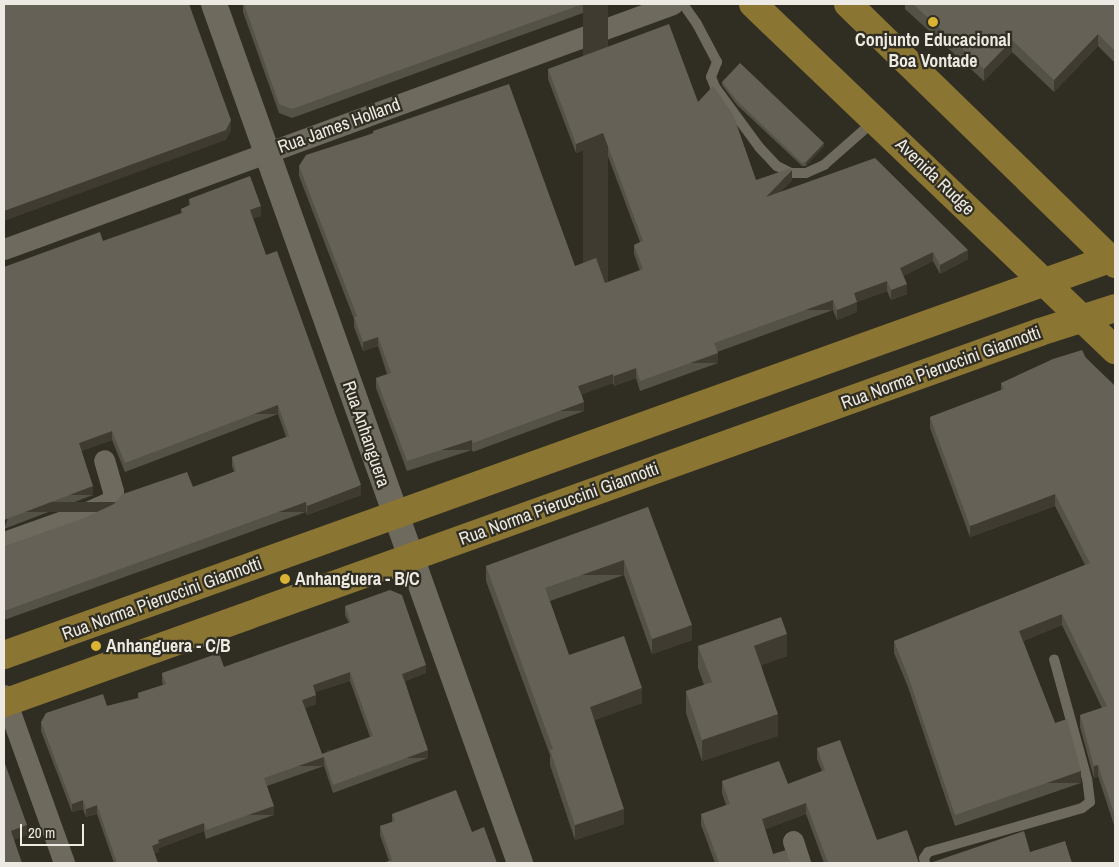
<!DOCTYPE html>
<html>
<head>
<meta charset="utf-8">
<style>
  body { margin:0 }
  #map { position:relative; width:1119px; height:867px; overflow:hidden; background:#302d22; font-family:"Archivo Narrow",sans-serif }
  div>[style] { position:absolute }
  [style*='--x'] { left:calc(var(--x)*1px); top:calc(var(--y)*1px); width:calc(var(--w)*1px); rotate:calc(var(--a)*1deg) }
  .service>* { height:10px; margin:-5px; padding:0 5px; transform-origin:5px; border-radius:5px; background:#6e6a5e }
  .minor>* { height:21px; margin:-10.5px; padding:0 10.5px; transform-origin:10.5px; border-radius:10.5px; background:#6e6a5e }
  .tertiary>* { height:26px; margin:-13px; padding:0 13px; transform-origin:13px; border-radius:13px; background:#6e6a5e }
  .primary>* { height:28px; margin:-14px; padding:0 14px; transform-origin:14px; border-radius:14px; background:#8a7532 }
  .wall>* { inset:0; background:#545146 }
  .shaded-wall>* { inset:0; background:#3f3b30; transform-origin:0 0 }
  .building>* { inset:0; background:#656157 }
  .dots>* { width:14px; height:14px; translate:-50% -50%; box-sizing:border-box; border:2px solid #302d22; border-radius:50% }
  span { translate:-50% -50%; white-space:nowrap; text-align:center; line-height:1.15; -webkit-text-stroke:4.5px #302d22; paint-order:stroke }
  .poi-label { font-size:18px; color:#edeae3; font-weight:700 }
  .left { translate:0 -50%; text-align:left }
  .street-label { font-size:18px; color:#edeae3 }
  .frame { position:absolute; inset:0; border:5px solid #edeae3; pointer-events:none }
  .scale { position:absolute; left:20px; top:824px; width:64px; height:22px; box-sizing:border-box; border:2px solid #edeae3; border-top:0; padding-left:6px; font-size:15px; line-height:18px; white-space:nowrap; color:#edeae3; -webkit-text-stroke:4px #302d22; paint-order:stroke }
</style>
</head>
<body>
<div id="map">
  <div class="service">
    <i style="--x:683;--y:4;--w:24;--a:55"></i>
    <i style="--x:697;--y:24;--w:43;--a:62.2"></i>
    <i style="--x:717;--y:62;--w:16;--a:112"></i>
    <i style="--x:711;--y:77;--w:11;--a:68"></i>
    <i style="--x:715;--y:87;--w:74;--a:53.7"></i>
    <i style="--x:759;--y:147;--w:26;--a:47"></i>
    <i style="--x:777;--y:166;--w:16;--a:27"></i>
    <i style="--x:791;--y:173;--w:15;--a:0"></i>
    <i style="--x:806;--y:173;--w:20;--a:-24"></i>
    <i style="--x:824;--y:165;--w:67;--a:-41.3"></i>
    <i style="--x:925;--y:863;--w:5;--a:-101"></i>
    <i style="--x:924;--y:858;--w:7;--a:-56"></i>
    <i style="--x:928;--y:852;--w:160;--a:-15.9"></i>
    <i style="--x:1082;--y:808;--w:10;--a:-37"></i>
    <i style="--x:1090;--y:802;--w:23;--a:-97"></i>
    <i style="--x:1087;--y:779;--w:124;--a:-105.4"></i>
  </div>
  <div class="minor">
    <i style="--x:4;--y:249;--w:712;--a:-20.11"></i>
    <i style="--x:4;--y:542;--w:81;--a:-19.6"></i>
    <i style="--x:80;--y:515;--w:32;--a:-24"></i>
    <i style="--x:109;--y:502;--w:6;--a:-51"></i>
    <i style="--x:113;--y:497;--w:6;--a:-90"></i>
    <i style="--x:113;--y:491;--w:32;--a:-106"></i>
    <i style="--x:4;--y:695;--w:178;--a:70.3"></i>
    <i style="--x:793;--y:841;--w:23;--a:72"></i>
  </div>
  <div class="tertiary">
    <i style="--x:214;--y:4;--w:912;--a:70.39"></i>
  </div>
  <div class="primary">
    <i style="--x:753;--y:4;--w:501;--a:43.71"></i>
    <i style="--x:848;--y:4;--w:373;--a:44.2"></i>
    <i style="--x:4;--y:655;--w:1180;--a:-19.71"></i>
    <i style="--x:4;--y:703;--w:1100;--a:-19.7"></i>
    <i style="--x:1040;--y:332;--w:79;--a:-17.7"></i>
  </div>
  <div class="wall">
    <i style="clip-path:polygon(243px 4px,608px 4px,292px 118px,279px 113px,243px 12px)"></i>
    <i style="clip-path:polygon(905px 4px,1115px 4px,1115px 63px,1098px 46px,1054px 92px,1012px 52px,984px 81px,905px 9px)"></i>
    <i style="clip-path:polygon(548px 69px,698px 102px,756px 180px,792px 180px,780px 192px,968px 259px,940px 274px,933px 261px,903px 276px,907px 294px,891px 300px,887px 291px,857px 302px,857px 312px,837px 320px,833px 310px,745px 342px,717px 352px,718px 363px,640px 391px,636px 378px,614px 386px,613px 383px,582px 394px,584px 411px,473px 452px,472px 450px,407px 471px,376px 388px,376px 378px,387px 374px,378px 346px,363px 351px,354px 327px,354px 319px,299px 176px,299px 166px,373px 133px,373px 131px,575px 266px,605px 283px,640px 271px,634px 254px,634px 245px,640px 242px,603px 143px,576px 153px,548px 79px)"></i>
    <i style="clip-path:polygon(722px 82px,824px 146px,806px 166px,802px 166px,737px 105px,722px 85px)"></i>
    <i style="clip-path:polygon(189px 199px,261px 216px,253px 218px,266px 255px,361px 495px,307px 515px,306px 512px,4px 620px,4px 545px,8px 545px,193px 487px,234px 472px,232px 466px,232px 457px,286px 437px,278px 414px,125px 472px,112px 440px,81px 451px,93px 495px,4px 529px,103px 241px,181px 213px,181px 209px,189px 205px)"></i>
    <i style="clip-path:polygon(1086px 358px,1115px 386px,1115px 828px,1098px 776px,1094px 778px,1080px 727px,1080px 715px,1102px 708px,1062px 625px,1023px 641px,1055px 723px,1081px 783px,955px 826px,908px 687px,894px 653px,894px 641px,1085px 565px,1055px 506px,970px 537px,930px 428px,930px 417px,1001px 390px,1001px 383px)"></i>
    <i style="clip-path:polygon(648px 507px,692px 640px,652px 654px,624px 575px,550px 601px,569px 655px,642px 703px,594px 720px,624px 824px,575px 840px,550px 765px,550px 755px,486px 581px,486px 566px)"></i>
    <i style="clip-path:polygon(evenodd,345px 606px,426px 673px,405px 681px,428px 758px,333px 793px,324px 766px,267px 786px,274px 815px,206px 839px,204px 831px,159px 848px,159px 852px,114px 863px,97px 814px,86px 817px,83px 809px,72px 812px,41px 731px,41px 722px,107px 706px,138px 698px,138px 693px,163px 685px,162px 682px,162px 673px,224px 667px,349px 623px,345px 615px,345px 606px,350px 681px,370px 737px,322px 754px,305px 708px,316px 704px,315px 692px,350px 681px)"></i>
    <i style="clip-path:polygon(698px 646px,787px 656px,761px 665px,778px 736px,702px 761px,686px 713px,686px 691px,704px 685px,698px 668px)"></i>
    <i style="clip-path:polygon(817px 748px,877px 840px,919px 863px,824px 863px,806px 814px,765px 829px,773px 854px,790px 863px,715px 863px,701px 825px,701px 814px,726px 805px,722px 793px,722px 781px,788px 784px,822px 771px,817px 759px)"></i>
    <i style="clip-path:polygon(392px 814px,472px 832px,389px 861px,380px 835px,380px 826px,392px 822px)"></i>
  </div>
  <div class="shaded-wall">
    <i style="left:583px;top:4px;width:25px;height:309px"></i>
    <i style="clip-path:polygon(1098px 34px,1098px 46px,1054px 92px,1054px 80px)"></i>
    <i style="clip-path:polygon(1012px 40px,1012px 52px,984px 81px,984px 69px)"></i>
    <i style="clip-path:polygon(231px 120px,231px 131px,226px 140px,4px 221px,4px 211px)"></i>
    <i style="clip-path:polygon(603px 133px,603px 143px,576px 153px,576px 144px)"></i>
    <i style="clip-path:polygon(824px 143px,824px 146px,806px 166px,806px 162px)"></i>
    <i style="clip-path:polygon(792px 170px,792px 180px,766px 207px,766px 197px)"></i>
    <i style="clip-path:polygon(261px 206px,261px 216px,250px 219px,250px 210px)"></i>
    <i style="clip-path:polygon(968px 250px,968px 259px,940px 274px,940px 265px)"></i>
    <i style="clip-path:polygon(933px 252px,933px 261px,900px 278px,900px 268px)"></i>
    <i style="clip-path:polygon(887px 281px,887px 291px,854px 303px,854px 293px)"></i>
    <i style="clip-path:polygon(907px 284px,907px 294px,891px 300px,891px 290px)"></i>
    <i style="left:833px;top:300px;width:10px;height:127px;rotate:90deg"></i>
    <i style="clip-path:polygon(857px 302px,857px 312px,837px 320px,837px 310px)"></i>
    <i style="clip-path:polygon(378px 337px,378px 346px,363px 351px,363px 342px)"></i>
    <i style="left:718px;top:353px;width:10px;height:83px;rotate:90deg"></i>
    <i style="clip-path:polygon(636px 368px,636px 378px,614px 386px,614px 376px)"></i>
    <i style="clip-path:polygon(613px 374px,613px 383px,578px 396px,578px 386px)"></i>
    <i style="left:584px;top:402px;width:9px;height:118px;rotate:90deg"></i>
    <i style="left:278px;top:405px;width:9px;height:164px;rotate:90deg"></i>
    <i style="clip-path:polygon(112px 431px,112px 440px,79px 452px,79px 443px)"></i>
    <i style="left:472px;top:440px;width:10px;height:68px;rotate:90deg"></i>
    <i style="clip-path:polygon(361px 485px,361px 495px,307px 515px,307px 506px)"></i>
    <i style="left:93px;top:486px;width:9px;height:95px;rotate:90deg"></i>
    <i style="clip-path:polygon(1055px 494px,1055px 506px,970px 537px,970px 526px)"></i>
    <i style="left:306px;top:502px;width:10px;height:321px;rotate:90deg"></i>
    <i style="left:624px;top:560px;width:15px;height:84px;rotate:90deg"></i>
    <i style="clip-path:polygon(1062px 614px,1062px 625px,1019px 643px,1019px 631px)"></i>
    <i style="clip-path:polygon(692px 625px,692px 640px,652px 654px,652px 639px)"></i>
    <i style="clip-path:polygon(787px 634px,787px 656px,754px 668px,754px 646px)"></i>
    <i style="clip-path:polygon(426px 665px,426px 673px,402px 682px,402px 674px)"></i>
    <i style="clip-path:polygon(350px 672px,350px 681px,313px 693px,313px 685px)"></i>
    <i style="clip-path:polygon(642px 688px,642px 703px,590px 722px,590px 707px)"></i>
    <i style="clip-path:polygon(316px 695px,316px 704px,302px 709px,302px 700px)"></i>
    <i style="clip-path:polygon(778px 714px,778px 736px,702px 761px,702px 740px)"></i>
    <i style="left:428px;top:750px;width:8px;height:101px;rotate:90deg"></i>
    <i style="left:324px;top:757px;width:9px;height:64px;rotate:90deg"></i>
    <i style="clip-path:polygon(1098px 765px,1098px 776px,1094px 778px,1094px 766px)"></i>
    <i style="left:1081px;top:771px;width:12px;height:133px;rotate:90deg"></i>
    <i style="clip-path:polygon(83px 800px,83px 809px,72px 812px,72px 804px)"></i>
    <i style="clip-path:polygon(806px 803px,806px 814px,762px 831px,762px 819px)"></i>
    <i style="clip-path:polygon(97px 805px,97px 814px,86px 817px,86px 809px)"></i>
    <i style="left:274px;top:806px;width:9px;height:72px;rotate:90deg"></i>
    <i style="clip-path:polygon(624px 809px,624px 824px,575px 840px,575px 825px)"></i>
    <i style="clip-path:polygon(204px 823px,204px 831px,159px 848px,159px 852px,152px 854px,152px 846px,158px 840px)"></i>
    <i style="clip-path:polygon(27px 825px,27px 835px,11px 841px,11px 831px)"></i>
  </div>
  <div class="building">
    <i style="clip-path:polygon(4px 4px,189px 4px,231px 120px,226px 130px,4px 211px)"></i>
    <i style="clip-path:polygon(244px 4px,583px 4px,292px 109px,279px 104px)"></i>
    <i style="clip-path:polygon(913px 4px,1115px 4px,1115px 51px,1098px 34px,1054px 80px,1012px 40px,984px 69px)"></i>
    <i style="clip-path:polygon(669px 24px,698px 102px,713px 86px,733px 114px,756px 180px,788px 169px,792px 170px,766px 197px,875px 158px,968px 250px,940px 265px,933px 252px,900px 268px,907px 284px,891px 290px,887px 281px,854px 293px,857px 302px,837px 310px,833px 300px,745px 332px,714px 343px,718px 353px,640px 381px,636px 368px,614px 376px,613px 374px,578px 386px,584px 402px,473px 443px,472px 440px,407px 461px,376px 378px,391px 373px,378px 337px,363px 342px,354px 317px,357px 316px,299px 166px,306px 155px,374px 133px,373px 131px,509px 84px,575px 266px,596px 258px,605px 283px,643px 269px,634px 245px,643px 241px,603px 133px,576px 144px,548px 69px)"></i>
    <i style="clip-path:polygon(740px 63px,824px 143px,806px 162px,802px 163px,737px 101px,722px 82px)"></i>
    <i style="clip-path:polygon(250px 176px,261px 206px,250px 210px,266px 255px,277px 251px,361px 485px,307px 506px,306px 502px,4px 611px,4px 545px,8px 545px,84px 518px,114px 504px,123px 494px,187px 472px,193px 487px,236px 471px,232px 457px,289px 436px,278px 405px,125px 463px,112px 431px,79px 443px,93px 486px,4px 520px,4px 267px,100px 232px,103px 241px,183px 213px,181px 209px,191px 205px,189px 199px)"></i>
    <i style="clip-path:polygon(1082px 350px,1086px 358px,1115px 386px,1115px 816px,1098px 765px,1094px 766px,1080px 715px,1107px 706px,1062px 614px,1019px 631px,1055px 723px,1067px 719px,1081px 771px,955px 815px,908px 676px,894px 641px,1090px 563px,1055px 494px,970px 526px,930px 417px,1004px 389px,1001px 383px,1053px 359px)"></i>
    <i style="clip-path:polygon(648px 507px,692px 625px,652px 639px,624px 560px,545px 588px,569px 655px,624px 636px,642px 688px,590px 707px,624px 809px,575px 825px,550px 750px,553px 749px,486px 566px)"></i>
    <i style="clip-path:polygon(evenodd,390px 590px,402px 595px,426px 665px,402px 674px,428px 750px,333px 785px,324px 757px,264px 778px,274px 806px,206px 830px,204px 823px,158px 840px,159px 843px,152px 846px,158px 863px,115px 863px,117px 863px,97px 805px,86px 809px,83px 800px,72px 804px,41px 722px,46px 713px,103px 694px,107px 706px,139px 698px,138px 693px,166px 684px,162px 673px,219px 653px,224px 667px,351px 622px,345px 606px,390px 590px,350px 672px,373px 736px,322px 754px,302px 700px,316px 695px,313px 685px,350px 672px)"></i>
    <i style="clip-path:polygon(781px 617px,787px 634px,754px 646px,778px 714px,702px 740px,686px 691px,712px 682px,698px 646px)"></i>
    <i style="clip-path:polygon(840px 740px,877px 840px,907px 830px,919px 863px,828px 863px,806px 803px,762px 819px,773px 854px,786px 850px,790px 863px,719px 863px,701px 814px,730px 804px,722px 781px,779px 761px,788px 784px,825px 770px,817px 748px)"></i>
    <i style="clip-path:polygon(4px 761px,27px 825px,11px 831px,22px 863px,4px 863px)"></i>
    <i style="clip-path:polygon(456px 790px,472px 832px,484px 827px,497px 863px,382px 863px,392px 860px,380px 826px,395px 821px,392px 814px)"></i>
    <i style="clip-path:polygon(1024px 831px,1030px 852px,1065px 841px,1072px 863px,930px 863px)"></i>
  </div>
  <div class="dots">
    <i style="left:933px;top:22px;background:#dab333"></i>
    <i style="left:285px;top:579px;background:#dab333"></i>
    <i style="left:96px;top:646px;background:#dab333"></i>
  </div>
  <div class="poi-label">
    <span style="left:933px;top:51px">Conjunto Educacional<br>Boa Vontade</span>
    <span class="left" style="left:295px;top:579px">Anhanguera - B/C</span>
    <span class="left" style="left:106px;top:646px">Anhanguera - C/B</span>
  </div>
  <div class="street-label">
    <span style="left:339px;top:126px;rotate:-20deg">Rua James Holland</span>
    <span style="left:935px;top:177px;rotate:44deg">Avenida Rudge</span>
    <span style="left:941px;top:368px;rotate:-20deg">Rua Norma Pieruccini Giannotti</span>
    <span style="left:366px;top:434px;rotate:71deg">Rua Anhanguera</span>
    <span style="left:559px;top:504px;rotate:-20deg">Rua Norma Pieruccini Giannotti</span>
    <span style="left:162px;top:599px;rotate:-20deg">Rua Norma Pieruccini Giannotti</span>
  </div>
  <div class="frame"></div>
  <div class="scale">20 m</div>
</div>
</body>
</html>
